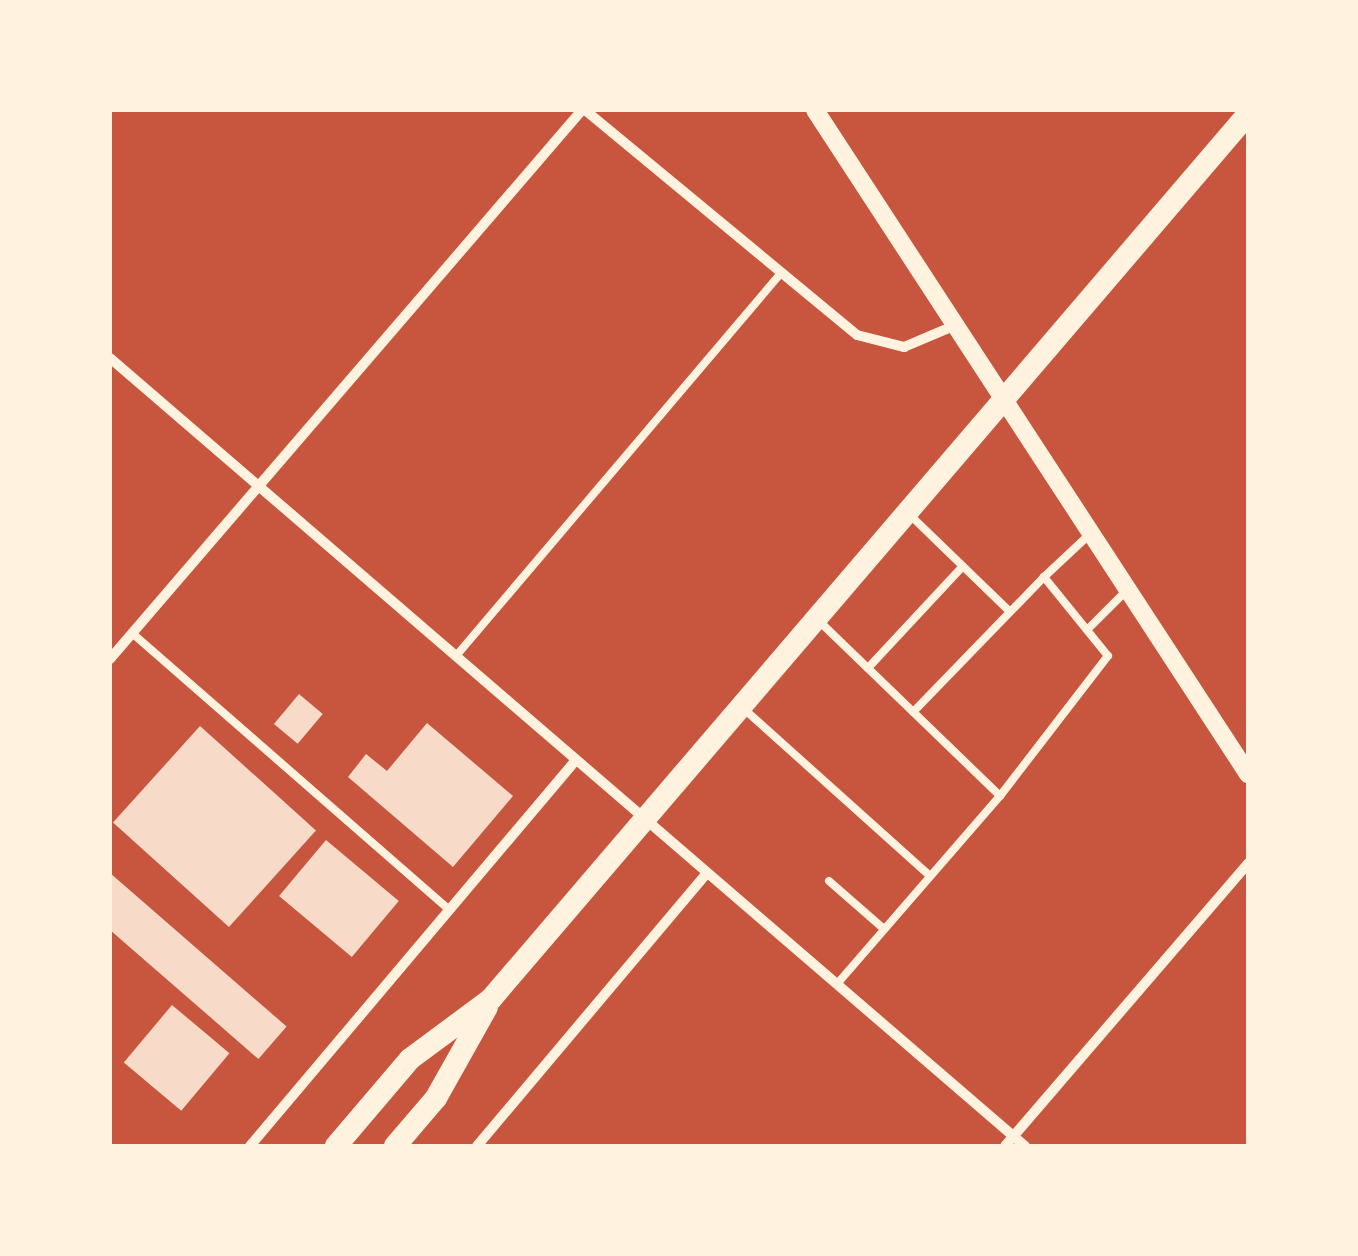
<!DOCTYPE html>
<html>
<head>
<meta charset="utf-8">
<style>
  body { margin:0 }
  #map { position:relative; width:1358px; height:1256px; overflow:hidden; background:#c8553d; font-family:"Crimson Pro",serif }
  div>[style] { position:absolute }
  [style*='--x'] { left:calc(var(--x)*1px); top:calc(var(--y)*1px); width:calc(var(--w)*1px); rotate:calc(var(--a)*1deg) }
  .building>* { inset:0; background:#f7dbc8; transform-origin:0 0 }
  .service>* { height:8px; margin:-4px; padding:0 4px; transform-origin:4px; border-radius:4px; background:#fff3e0 }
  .minor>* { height:10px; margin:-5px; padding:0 5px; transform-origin:5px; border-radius:5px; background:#fff3e0 }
  .tertiary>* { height:18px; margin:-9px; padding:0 9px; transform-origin:9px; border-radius:9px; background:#fff3e0 }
  .primary>* { height:22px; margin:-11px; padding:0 11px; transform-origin:11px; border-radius:11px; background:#fff3e0 }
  span { translate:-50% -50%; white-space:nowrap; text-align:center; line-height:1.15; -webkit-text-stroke:9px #fff3e0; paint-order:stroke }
  .frame { position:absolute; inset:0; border:112px solid #fff3e0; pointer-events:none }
</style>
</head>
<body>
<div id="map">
  <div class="building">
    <i style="left:299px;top:694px;width:31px;height:39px;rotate:40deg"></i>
    <i style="clip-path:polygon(427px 723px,513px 796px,453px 867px,348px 777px,366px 754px,387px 771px)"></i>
    <i style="left:200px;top:726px;width:156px;height:130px;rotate:42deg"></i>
    <i style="left:326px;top:840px;width:95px;height:73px;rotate:40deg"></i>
    <i style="left:110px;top:873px;width:234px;height:43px;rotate:41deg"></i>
    <i style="left:172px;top:1005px;width:75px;height:75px;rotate:40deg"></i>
  </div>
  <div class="service">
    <i style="--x:910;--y:515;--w:139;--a:44.1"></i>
    <i style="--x:1044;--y:577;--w:64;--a:-43.1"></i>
    <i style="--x:819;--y:621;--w:252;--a:44"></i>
    <i style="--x:1000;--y:796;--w:177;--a:-52.4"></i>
    <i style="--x:1108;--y:656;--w:102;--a:-129"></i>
    <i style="--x:1044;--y:577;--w:188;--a:134.1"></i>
    <i style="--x:1087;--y:630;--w:55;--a:-45"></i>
    <i style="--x:132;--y:633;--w:421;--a:41.1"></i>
    <i style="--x:456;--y:656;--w:502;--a:-49.68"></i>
    <i style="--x:868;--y:668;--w:139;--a:-47"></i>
    <i style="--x:744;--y:709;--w:250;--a:41.9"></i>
    <i style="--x:829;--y:881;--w:73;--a:41.1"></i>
    <i style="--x:837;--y:984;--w:249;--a:-49.1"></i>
  </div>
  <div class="minor">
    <i style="--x:585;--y:110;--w:353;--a:39.6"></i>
    <i style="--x:857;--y:335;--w:49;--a:14.3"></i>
    <i style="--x:904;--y:347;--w:56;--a:-22.9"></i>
    <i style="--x:110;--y:358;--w:1208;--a:40.74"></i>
    <i style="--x:110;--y:659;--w:724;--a:-49.31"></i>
    <i style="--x:250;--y:1146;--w:505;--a:-49.82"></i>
    <i style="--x:477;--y:1146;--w:357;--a:-49.9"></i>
    <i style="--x:1005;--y:1146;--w:373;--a:-49.3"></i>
  </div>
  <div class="tertiary">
    <i style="--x:815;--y:110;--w:793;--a:56.89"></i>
  </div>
  <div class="primary">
    <i style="--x:336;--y:1146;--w:114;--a:-49.6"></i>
    <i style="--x:410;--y:1059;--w:101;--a:-36.5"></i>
    <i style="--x:491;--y:999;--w:1165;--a:-49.46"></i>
    <i style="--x:395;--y:1146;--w:63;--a:-49.5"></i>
    <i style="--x:436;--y:1098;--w:104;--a:-60.7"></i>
  </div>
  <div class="frame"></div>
</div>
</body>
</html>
